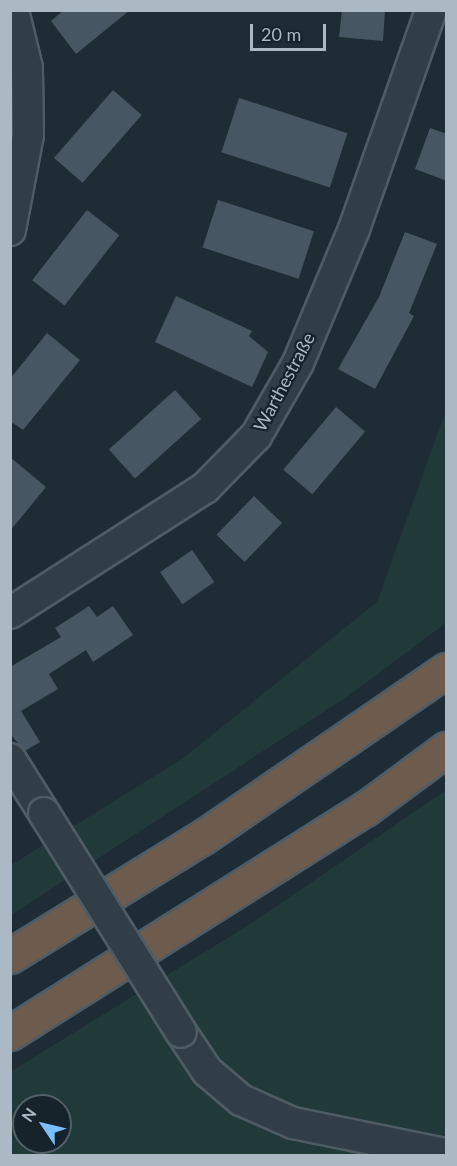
<!DOCTYPE html>
<html>
<head>
<meta charset="utf-8">
<style>
  body { margin:0 }
  #map { position:relative; width:457px; height:1166px; overflow:hidden; background:#1e2c36; font-family:Lato,sans-serif }
  div>[style] { position:absolute }
  [style*='--x'] { left:calc(var(--x)*1px); top:calc(var(--y)*1px); width:calc(var(--w)*1px); rotate:calc(var(--a)*1deg) }
  .green>* { inset:0; background:#213938 }
  .building>* { inset:0; background:#465763; transform-origin:0 0 }
  .roads { filter:drop-shadow(2px 0 #4f5c65) drop-shadow(-2px 0 #4f5c65) drop-shadow(0 2px #4f5c65) drop-shadow(0 -2px #4f5c65) }
  .minor>* { height:30px; margin:-15px; padding:0 15px; transform-origin:15px; border-radius:15px; background:#323e47 }
  .highway>* { height:33px; margin:-16.5px; padding:0 16.5px; transform-origin:16.5px; border-radius:16.5px; background:#6d5c4e }
  .bridges { filter:drop-shadow(2px 0 #4f5c65) drop-shadow(-2px 0 #4f5c65) drop-shadow(0 2px #4f5c65) drop-shadow(0 -2px #4f5c65) }
  .minor-bridge>* { height:30px; margin:-15px; padding:0 15px; transform-origin:15px; border-radius:15px; background:#323e47 }
  span { translate:-50% -50%; white-space:nowrap; text-align:center; line-height:1.15; -webkit-text-stroke:4.5px #17232b; paint-order:stroke }
  .street-label { font-size:18px; color:#abb9c4 }
  .frame { position:absolute; inset:0; border:12px solid #abb9c4; pointer-events:none }
  .north { position:absolute; left:12px; top:1094px; width:60px; height:60px; box-sizing:border-box; background:#17232b; border:2px solid #525f68; border-radius:50%; rotate:305deg; font-size:16px; font-weight:700; line-height:24px; text-align:center; color:#abb9c4 }
  .north::after { content:''; display:block; margin:auto; width:21px; height:27px; background:#79c0fc; clip-path:polygon(50% 0,100% 100%,50% 72%,0 100%) }
  .scale { position:absolute; left:250px; top:24px; width:76px; height:27px; box-sizing:border-box; border:3px solid #abb9c4; border-top:0; padding-left:8px; font-size:18px; line-height:21px; white-space:nowrap; color:#abb9c4; -webkit-text-stroke:4px #17232b; paint-order:stroke }
</style>
</head>
<body>
<div id="map">
  <div class="green">
    <i style="clip-path:polygon(446px 410px,446px 623px,348px 696px,11px 915px,11px 865px,182px 759px,377px 602px)"></i>
    <i style="clip-path:polygon(evenodd,446px 790px,446px 1155px,11px 1155px,10px 1072px,255px 921px,446px 790px,24px 1106px,60px 1106px,60px 1142px,24px 1142px,24px 1106px)"></i>
  </div>
  <div class="building">
    <i style="clip-path:polygon(64px 10px,130px 10px,76px 54px,51px 21px)"></i>
    <i style="clip-path:polygon(342px 10px,385px 10px,383px 41px,339px 37px)"></i>
    <i style="left:113px;top:90px;width:38px;height:90px;rotate:41deg"></i>
    <i style="left:239px;top:98px;width:114px;height:57px;rotate:18deg"></i>
    <i style="clip-path:polygon(430px 128px,447px 134px,447px 181px,415px 169px)"></i>
    <i style="left:218px;top:200px;width:101px;height:50px;rotate:18deg"></i>
    <i style="left:87px;top:210px;width:41px;height:89px;rotate:38deg"></i>
    <i style="clip-path:polygon(405px 232px,437px 244px,409px 313px,414px 316px,375px 389px,338px 369px,379px 297px)"></i>
    <i style="clip-path:polygon(176px 296px,252px 331px,249px 336px,268px 352px,252px 387px,155px 342px)"></i>
    <i style="clip-path:polygon(47px 333px,80px 360px,23px 430px,10px 421px,10px 379px)"></i>
    <i style="left:175px;top:390px;width:39px;height:89px;rotate:48deg"></i>
    <i style="left:336px;top:407px;width:38px;height:82px;rotate:40deg"></i>
    <i style="clip-path:polygon(10px 457px,46px 487px,10px 531px)"></i>
    <i style="left:254px;top:496px;width:39px;height:54px;rotate:44deg"></i>
    <i style="left:192px;top:550px;width:39px;height:39px;rotate:55deg"></i>
    <i style="clip-path:polygon(89px 606px,97px 617px,113px 606px,133px 635px,93px 662px,86px 650px,49px 674px,58px 689px,21px 711px,40px 742px,25px 751px,10px 734px,10px 667px,61px 637px,55px 628px)"></i>
  </div>
  <div class="roads">
    <div class="minor">
      <i style="--x:10;--y:230;--w:97;--a:-79.3"></i>
      <i style="--x:28;--y:135;--w:67;--a:-90.9"></i>
      <i style="--x:27;--y:68;--w:60;--a:-103.6"></i>
      <i style="--x:10;--y:613;--w:232;--a:-32.7"></i>
      <i style="--x:205;--y:488;--w:73;--a:-45.6"></i>
      <i style="--x:256;--y:436;--w:84;--a:-60.1"></i>
      <i style="--x:298;--y:363;--w:145;--a:-67.3"></i>
      <i style="--x:354;--y:229;--w:232;--a:-70.6"></i>
      <i style="--x:10;--y:759;--w:64;--a:57.8"></i>
      <i style="--x:181;--y:1032;--w:47;--a:56.3"></i>
      <i style="--x:207;--y:1071;--w:45;--a:40.5"></i>
      <i style="--x:241;--y:1100;--w:57;--a:23.9"></i>
      <i style="--x:293;--y:1123;--w:156;--a:11.5"></i>
    </div>
    <div class="highway">
      <i style="--x:10;--y:956;--w:227;--a:-31.7"></i>
      <i style="--x:203;--y:837;--w:295;--a:-34.5"></i>
      <i style="--x:10;--y:1033;--w:420;--a:-32.3"></i>
      <i style="--x:365;--y:809;--w:101;--a:-36.5"></i>
    </div>
  </div>
  <div class="bridges">
    <div class="minor-bridge">
      <i style="--x:44;--y:813;--w:258;--a:58"></i>
    </div>
  </div>
  <div class="street-label">
    <span style="left:284px;top:382px;rotate:-62deg">Warthestraße</span>
  </div>
  <div class="frame"></div>
  <div class="north">N</div>
  <div class="scale">20 m</div>
</div>
</body>
</html>
